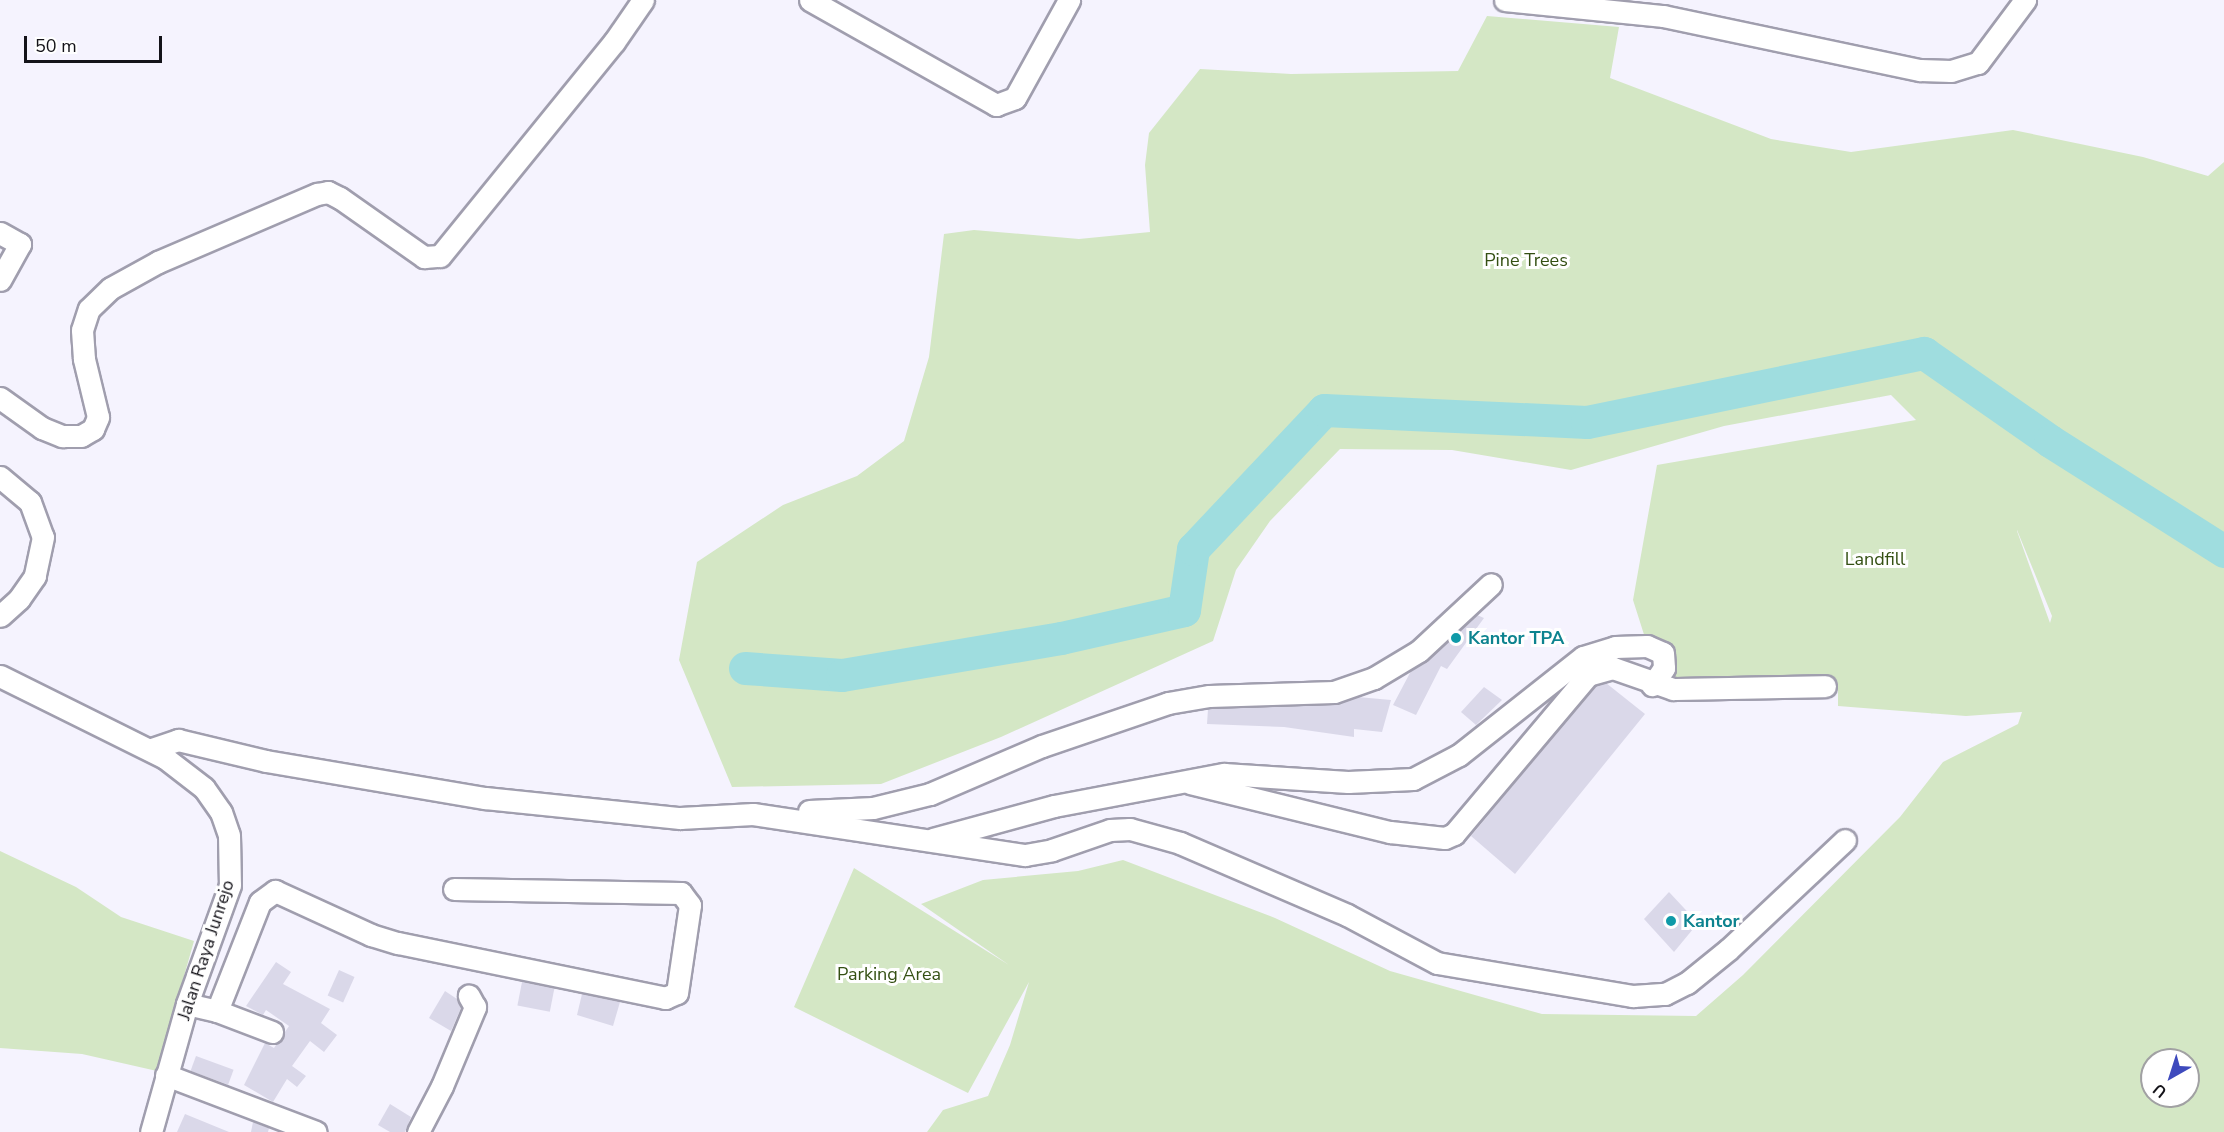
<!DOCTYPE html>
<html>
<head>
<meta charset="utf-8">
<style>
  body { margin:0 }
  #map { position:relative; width:2224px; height:1132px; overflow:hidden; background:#f5f3fe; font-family:"Nunito Sans",sans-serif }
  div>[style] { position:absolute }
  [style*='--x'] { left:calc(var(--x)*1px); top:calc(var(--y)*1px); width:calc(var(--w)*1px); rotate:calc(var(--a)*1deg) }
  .green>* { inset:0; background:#d4e7c5 }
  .river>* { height:33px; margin:-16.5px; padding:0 16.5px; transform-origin:16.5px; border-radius:16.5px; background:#9fdddf }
  .building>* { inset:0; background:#dad8e9; transform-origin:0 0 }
  .roads { filter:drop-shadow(2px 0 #a09eae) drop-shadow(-2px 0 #a09eae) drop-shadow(0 2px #a09eae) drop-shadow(0 -2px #a09eae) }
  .minor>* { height:21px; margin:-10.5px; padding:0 10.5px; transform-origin:10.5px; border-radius:10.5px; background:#fff }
  .dots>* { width:16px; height:16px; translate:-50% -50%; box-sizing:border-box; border:3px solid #fff; border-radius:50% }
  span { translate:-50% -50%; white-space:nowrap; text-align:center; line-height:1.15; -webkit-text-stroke:6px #fff; paint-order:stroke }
  .park-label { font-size:18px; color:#345013 }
  .culture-label { font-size:18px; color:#0d838f; font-weight:700 }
  .left { translate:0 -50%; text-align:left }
  .street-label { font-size:18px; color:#141319 }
  .north { position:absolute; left:2140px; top:1048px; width:60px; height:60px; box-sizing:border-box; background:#fff; border:2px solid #a1a1a3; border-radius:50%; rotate:219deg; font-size:16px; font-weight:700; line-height:24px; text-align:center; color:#141319 }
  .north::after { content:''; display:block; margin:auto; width:21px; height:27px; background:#3e4abd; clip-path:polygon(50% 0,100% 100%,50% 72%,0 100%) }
  .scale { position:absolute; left:24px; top:36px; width:138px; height:27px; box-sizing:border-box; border:3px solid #141319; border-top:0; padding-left:8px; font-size:18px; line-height:21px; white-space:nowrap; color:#141319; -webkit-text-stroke:4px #fff; paint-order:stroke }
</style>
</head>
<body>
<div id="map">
  <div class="green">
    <i style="clip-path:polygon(evenodd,1487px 16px,1619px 27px,1610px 78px,1771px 139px,1851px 152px,2013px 130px,2143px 157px,2208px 176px,2224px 162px,2224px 1132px,927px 1132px,943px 1110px,988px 1096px,1010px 1045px,1029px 982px,968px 1093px,794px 1007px,854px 868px,1009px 965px,921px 904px,983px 880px,1078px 871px,1123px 860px,1275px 918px,1390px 971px,1542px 1014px,1696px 1016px,1743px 975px,1900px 817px,1943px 762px,2018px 724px,2022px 712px,1966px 716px,1838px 706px,1838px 683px,1674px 688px,1647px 644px,1633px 600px,1657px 465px,1916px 420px,1891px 395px,1724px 426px,1571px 470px,1452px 450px,1340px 449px,1270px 521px,1236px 570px,1213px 641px,1001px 737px,881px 784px,732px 787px,679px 660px,697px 562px,783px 505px,857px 476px,904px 441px,929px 357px,944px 234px,974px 230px,1079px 239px,1150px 232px,1145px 165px,1149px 133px,1200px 69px,1291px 74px,1458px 71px,1487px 16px,2017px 530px,2052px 616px,2050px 623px,2017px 531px,2017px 530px,1487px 16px,2152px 1060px,2188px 1060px,2188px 1096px,2152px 1096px,2152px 1060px)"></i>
    <i style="clip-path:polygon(0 851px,76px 887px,121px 917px,194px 941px,157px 1071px,82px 1054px,0 1048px)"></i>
  </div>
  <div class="river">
    <i style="--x:745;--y:668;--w:97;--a:4.1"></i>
    <i style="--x:842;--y:675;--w:222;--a:-9.6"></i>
    <i style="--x:1061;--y:638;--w:126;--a:-12.8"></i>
    <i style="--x:1184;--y:610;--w:62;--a:-81.6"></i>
    <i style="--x:1193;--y:549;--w:191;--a:-46.7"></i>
    <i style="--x:1324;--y:410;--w:263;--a:2.6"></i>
    <i style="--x:1587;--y:422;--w:344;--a:-11.6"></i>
    <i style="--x:1924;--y:353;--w:154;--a:34.9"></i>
    <i style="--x:2050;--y:441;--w:206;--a:32.3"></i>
  </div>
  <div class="building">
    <i style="clip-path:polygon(1477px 615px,1484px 618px,1447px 669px,1441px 666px,1416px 715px,1393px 705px,1411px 671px)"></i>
    <i style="clip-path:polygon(1606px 683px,1645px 714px,1515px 874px,1471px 836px,1595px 686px)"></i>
    <i style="clip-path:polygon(1484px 687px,1502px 700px,1476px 725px,1461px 712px)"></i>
    <i style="clip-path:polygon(1358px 697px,1391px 700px,1382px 732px,1354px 729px,1354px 737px,1284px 727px,1207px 724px,1208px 709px,1334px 705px)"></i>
    <i style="clip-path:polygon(1669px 892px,1698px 923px,1674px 952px,1644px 919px)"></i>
    <i style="clip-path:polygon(276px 962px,291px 972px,283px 984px,330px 1009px,321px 1023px,337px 1035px,324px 1052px,310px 1041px,292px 1066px,306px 1076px,297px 1087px,287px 1079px,273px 1102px,244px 1085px,265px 1043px,274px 1048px,289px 1026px,266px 1010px,263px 1015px,246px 1006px)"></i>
    <i style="left:339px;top:970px;width:17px;height:28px;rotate:24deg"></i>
    <i style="left:522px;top:982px;width:33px;height:24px;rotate:11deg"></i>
    <i style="clip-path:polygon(445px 991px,457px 999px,461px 1008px,451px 1031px,429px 1018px)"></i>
    <i style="clip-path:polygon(582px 994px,620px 1002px,613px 1026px,577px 1015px)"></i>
    <i style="left:196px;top:1056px;width:40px;height:16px;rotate:20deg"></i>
    <i style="clip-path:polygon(390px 1104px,411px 1117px,405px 1132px,390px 1132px,378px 1125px)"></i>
    <i style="clip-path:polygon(185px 1114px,229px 1132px,177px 1132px)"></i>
    <i style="clip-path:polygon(253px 1122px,269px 1128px,268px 1132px,251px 1132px)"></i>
  </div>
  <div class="roads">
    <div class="minor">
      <i style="--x:810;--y:0;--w:214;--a:29.4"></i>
      <i style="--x:996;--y:105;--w:20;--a:-20"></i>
      <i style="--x:1015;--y:98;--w:112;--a:-61.1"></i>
      <i style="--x:1505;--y:0;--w:159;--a:5.8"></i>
      <i style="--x:1663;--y:16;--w:263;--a:11.9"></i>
      <i style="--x:1920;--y:70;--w:31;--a:2"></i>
      <i style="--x:1951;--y:71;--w:28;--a:-17"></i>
      <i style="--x:1978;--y:63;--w:79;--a:-53.3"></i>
      <i style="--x:0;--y:233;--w:23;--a:29"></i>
      <i style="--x:20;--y:244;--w:41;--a:119.1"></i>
      <i style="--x:0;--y:398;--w:52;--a:35.5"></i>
      <i style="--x:42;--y:428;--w:22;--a:22"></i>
      <i style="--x:62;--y:436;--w:19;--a:0"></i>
      <i style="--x:81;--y:436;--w:14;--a:-30"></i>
      <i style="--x:93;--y:429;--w:13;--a:-67"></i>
      <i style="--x:98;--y:417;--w:60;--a:-103.6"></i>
      <i style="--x:84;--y:359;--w:29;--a:-94"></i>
      <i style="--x:82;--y:330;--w:22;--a:-72"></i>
      <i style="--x:89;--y:309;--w:30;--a:-44"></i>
      <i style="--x:111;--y:288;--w:54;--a:-29"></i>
      <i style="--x:158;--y:262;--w:173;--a:-23.2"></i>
      <i style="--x:317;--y:194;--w:11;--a:-10"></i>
      <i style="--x:328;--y:192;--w:13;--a:27"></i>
      <i style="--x:340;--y:198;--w:103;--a:35.1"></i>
      <i style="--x:424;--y:257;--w:16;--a:-4"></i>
      <i style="--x:440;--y:256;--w:276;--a:-50.9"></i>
      <i style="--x:614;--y:42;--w:51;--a:-55.4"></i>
      <i style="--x:0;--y:477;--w:39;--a:40"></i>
      <i style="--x:30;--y:502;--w:37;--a:70"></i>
      <i style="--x:43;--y:537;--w:40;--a:102"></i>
      <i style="--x:35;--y:576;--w:28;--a:125"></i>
      <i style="--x:19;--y:599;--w:25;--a:138"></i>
      <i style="--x:0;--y:676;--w:184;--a:26.4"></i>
      <i style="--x:165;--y:758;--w:49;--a:37.6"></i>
      <i style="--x:204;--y:788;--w:29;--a:55"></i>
      <i style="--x:221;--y:812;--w:24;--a:71"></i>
      <i style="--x:229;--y:835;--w:50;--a:88.9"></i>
      <i style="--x:230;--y:885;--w:127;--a:109.9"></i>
      <i style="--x:187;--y:1004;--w:133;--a:105.7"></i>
      <i style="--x:152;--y:749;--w:28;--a:-19"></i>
      <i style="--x:178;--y:740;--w:90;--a:13.4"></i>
      <i style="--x:266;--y:761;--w:222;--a:9.6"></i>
      <i style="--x:485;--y:798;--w:196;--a:5.9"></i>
      <i style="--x:680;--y:818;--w:73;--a:-3.1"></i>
      <i style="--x:753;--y:814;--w:275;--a:8.6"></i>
      <i style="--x:1025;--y:855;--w:27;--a:-10"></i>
      <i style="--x:1052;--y:850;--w:61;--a:-19"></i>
      <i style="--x:1110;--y:830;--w:20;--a:-3"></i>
      <i style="--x:1130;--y:829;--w:52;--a:15.6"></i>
      <i style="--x:1180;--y:843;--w:182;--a:23.3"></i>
      <i style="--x:1347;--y:915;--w:102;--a:28.1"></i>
      <i style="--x:1437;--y:963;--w:199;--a:9.6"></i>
      <i style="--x:1633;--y:996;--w:32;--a:-4"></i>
      <i style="--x:1665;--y:994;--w:25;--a:-27"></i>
      <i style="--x:1687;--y:983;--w:54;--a:-39"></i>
      <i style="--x:1729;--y:949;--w:159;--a:-43.2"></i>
      <i style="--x:1190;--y:783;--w:206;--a:13.8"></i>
      <i style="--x:1390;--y:832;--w:55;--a:6.2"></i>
      <i style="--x:1445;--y:838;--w:10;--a:-24"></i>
      <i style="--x:1454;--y:834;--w:208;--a:-49.9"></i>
      <i style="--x:1588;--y:675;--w:26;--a:-16"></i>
      <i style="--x:1613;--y:668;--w:64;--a:19.3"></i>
      <i style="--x:1673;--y:689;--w:152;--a:-1.1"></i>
      <i style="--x:809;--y:811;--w:64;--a:-2.7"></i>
      <i style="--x:873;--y:808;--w:59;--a:-13.8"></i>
      <i style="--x:930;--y:794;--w:122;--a:-23.2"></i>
      <i style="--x:1042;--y:746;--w:133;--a:-18.8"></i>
      <i style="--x:1168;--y:703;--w:42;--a:-9.7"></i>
      <i style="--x:1209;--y:696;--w:125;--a:-1.8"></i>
      <i style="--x:1334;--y:692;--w:42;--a:-19.3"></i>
      <i style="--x:1374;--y:678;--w:52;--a:-31"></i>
      <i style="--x:1419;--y:651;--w:98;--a:-42.9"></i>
      <i style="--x:933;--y:839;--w:125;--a:-15.3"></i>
      <i style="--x:1054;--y:806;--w:173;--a:-10.7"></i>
      <i style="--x:1224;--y:774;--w:124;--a:3.7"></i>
      <i style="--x:1348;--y:782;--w:65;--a:-2.6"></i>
      <i style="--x:1413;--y:779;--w:52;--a:-27.6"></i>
      <i style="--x:1459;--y:755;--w:158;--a:-38.3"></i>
      <i style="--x:1583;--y:657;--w:34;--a:-17"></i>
      <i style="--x:1615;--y:647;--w:32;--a:-2"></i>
      <i style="--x:1647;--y:646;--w:17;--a:24"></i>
      <i style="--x:1663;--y:653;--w:15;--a:86"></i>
      <i style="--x:1664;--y:668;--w:21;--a:125"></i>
      <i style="--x:187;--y:1004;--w:31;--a:13"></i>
      <i style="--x:217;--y:1011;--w:117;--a:-68.5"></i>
      <i style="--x:260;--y:902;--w:19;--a:-36"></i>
      <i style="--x:275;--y:891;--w:106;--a:24.6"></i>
      <i style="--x:371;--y:935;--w:28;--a:17"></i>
      <i style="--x:398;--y:943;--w:273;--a:11.6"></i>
      <i style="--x:665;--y:998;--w:13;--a:-23"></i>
      <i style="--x:677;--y:993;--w:89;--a:-81.6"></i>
      <i style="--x:690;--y:905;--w:15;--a:-127"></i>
      <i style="--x:681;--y:893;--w:227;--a:-179"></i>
      <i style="--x:217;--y:1011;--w:59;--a:20.9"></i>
      <i style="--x:166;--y:1075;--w:160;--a:20.8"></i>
      <i style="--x:418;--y:1132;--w:52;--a:-62.4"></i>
      <i style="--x:442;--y:1086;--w:86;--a:-67.3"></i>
      <i style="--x:475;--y:1007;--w:13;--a:-119"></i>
    </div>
  </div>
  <div class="dots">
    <i style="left:1456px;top:638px;background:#0f9aa8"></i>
    <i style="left:1671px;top:921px;background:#0f9aa8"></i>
  </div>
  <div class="park-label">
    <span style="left:1526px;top:260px">Pine Trees</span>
    <span style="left:1875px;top:559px">Landfill</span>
    <span style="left:889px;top:974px">Parking Area</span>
  </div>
  <div class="culture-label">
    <span class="left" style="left:1468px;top:638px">Kantor TPA</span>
    <span class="left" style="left:1683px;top:921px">Kantor</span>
  </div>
  <div class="street-label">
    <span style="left:206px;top:950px;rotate:-72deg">Jalan Raya Junrejo</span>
  </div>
  <div class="north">U</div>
  <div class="scale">50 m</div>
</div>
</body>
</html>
